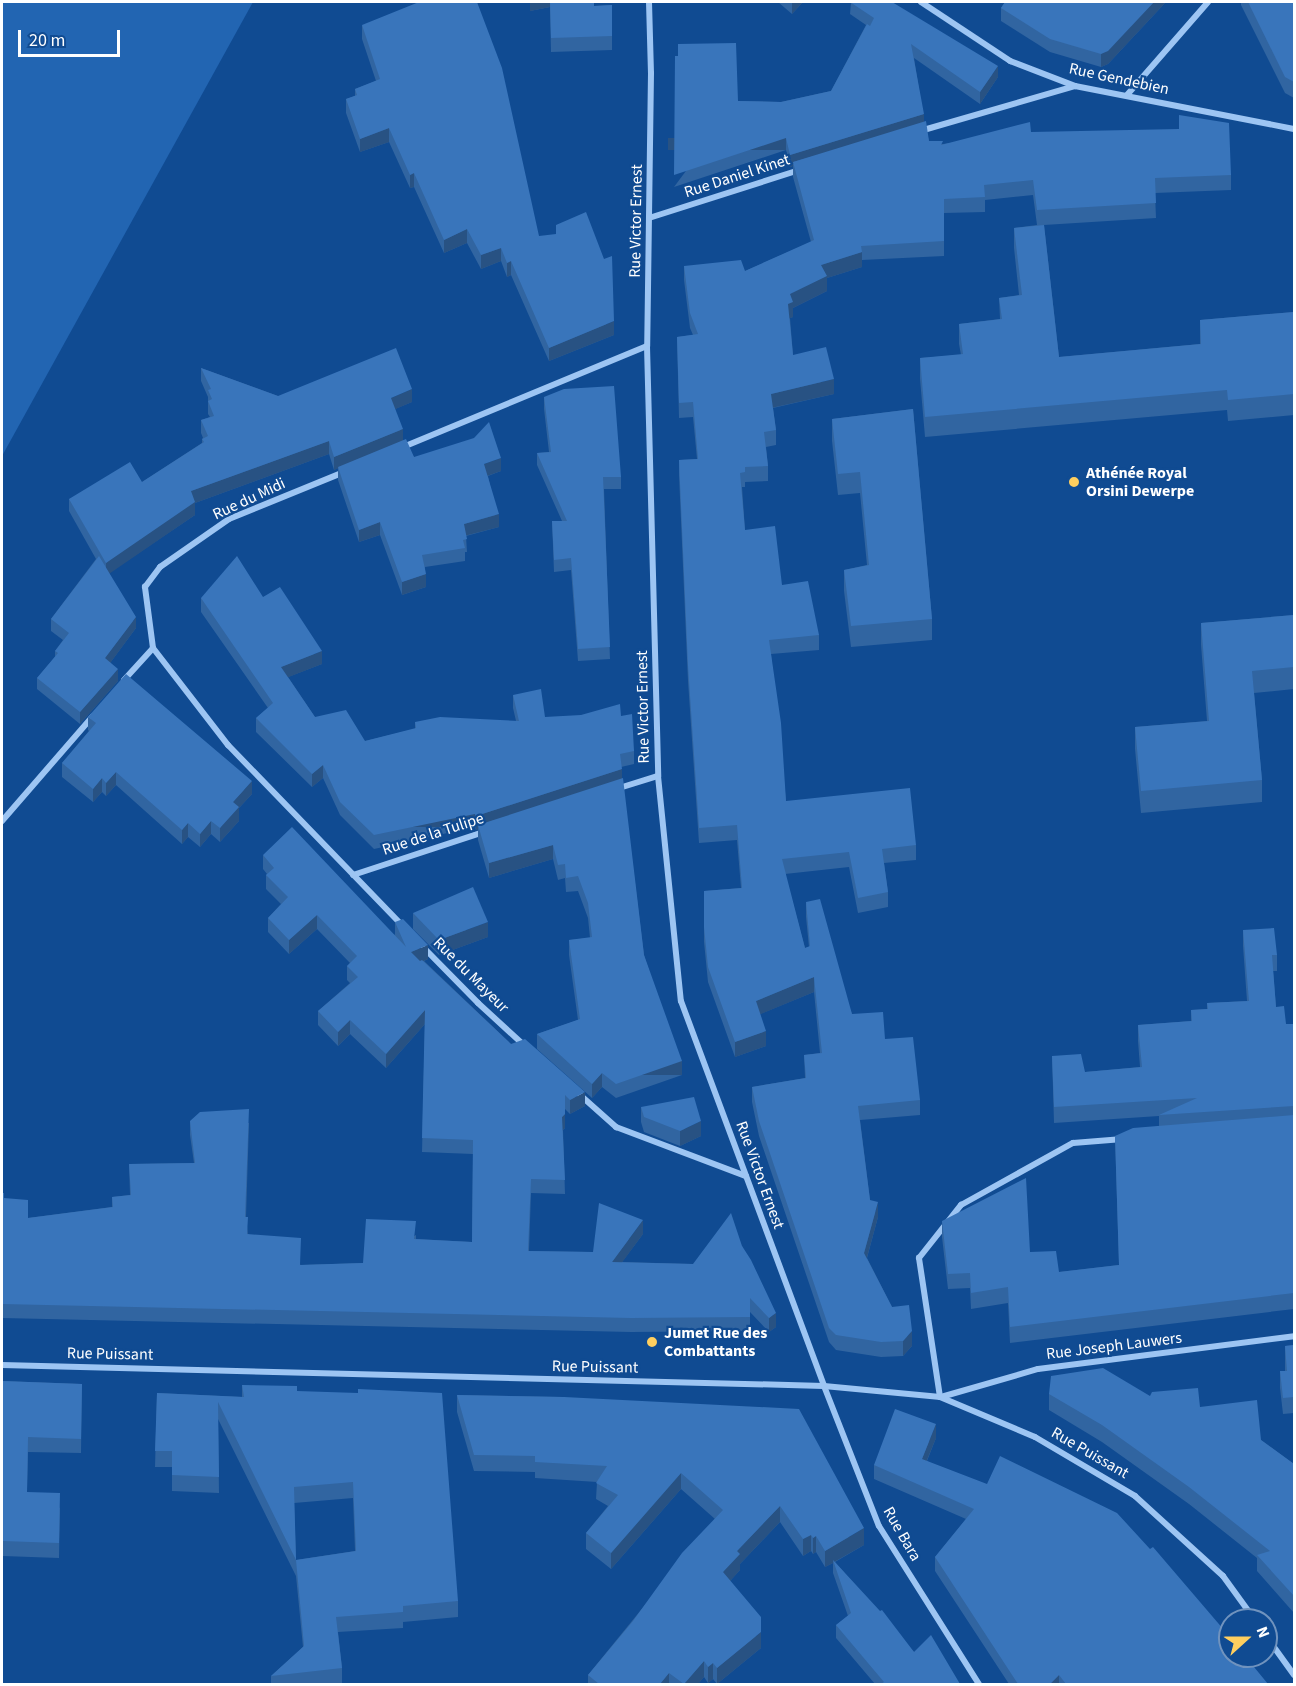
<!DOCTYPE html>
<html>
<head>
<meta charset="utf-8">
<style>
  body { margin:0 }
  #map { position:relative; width:1296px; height:1686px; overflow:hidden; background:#104b92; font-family:"Source Sans 3",sans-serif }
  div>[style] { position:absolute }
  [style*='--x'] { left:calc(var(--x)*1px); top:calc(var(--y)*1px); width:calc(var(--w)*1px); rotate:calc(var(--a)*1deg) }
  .green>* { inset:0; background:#2265b2 }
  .street>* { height:6px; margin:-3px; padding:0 3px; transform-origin:3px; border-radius:3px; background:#9dc5f3 }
  .wall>* { inset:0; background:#3165a1 }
  .shaded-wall>* { inset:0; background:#285283; transform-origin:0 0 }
  .building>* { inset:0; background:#3975bb }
  .dots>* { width:16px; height:16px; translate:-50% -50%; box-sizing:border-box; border:3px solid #104b92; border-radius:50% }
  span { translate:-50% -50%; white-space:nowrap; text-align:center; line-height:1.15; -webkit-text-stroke:4.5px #104b92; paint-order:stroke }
  .street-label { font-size:16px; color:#fff }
  .poi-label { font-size:16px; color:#fff; font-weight:700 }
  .left { translate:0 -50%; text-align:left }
  .frame { position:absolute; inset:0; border:3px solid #fff; pointer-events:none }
  .north { position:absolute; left:1218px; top:1608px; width:60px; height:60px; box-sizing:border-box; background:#104b92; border:2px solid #7093be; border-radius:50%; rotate:69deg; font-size:16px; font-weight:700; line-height:24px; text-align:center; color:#fff }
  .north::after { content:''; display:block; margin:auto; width:21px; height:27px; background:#ffcf5f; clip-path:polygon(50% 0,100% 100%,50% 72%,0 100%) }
  .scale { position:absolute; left:18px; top:30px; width:102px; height:27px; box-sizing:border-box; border:3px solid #fff; border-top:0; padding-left:8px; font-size:18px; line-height:21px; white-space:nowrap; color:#fff; -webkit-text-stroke:4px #104b92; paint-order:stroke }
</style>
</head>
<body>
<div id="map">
  <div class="green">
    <i style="clip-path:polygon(2px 2px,253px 2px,2px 456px)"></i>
  </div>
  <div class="street">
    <i style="--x:649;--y:2;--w:71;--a:88.4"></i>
    <i style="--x:651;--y:73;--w:273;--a:90.8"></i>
    <i style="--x:647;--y:346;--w:430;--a:88.5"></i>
    <i style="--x:658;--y:776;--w:226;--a:84.2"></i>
    <i style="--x:681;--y:1001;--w:411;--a:69.6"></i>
    <i style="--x:824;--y:1386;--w:150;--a:68.6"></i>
    <i style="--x:879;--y:1526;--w:187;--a:57.7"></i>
    <i style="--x:921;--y:2;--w:107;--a:33.5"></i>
    <i style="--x:1010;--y:61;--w:70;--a:21"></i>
    <i style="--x:1075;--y:86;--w:223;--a:11.1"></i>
    <i style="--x:1127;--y:95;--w:123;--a:-48.9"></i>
    <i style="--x:920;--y:131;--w:161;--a:-16.2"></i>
    <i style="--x:649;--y:218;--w:157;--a:-17.7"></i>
    <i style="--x:403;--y:447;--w:264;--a:-22.5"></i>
    <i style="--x:153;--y:648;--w:123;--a:52.3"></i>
    <i style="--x:228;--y:745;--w:252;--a:46"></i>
    <i style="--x:124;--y:680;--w:43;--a:-47.8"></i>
    <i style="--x:153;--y:648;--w:62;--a:-97.5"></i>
    <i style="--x:145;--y:587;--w:25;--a:-53"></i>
    <i style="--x:160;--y:567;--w:84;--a:-34.8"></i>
    <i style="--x:229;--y:519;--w:124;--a:-22.2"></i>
    <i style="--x:616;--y:789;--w:44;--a:-17.2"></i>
    <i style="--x:2;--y:821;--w:138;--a:-49.1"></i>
    <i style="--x:353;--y:875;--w:138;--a:-18.2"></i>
    <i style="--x:424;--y:948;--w:77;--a:45.5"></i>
    <i style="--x:478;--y:1003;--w:64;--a:42.5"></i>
    <i style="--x:579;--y:1094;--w:50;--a:41.7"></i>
    <i style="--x:616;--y:1127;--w:139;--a:20.7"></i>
    <i style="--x:2;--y:1365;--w:822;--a:1.46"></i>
    <i style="--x:824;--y:1386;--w:117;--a:5.4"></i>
    <i style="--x:940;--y:1397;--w:103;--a:22.8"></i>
    <i style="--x:1035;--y:1437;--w:116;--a:30.5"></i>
    <i style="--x:1135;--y:1496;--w:119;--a:42.3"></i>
    <i style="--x:1223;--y:1576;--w:54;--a:54"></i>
    <i style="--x:940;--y:1397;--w:141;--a:-98.6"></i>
    <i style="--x:919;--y:1258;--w:68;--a:-51.6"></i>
    <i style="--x:961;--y:1205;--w:128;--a:-29"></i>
    <i style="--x:1073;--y:1143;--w:50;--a:-4.6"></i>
    <i style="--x:941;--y:1397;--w:101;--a:-16.1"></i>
    <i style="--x:1038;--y:1369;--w:258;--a:-7.3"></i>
    <i style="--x:1266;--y:1636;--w:48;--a:54.3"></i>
  </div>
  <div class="wall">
    <i style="clip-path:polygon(530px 2px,594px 6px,612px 5px,612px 50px,551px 52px,550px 7px,530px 11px)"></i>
    <i style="clip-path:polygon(778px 2px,803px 2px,792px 14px)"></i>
    <i style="clip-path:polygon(851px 2px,998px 77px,980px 104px,914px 58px,924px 121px,929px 141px,943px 144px,1031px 132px,1231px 175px,1231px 190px,1155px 193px,1156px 218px,1044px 225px,1059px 357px,1200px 344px,1200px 320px,1294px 312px,1294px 415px,1228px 421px,1227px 410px,925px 437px,920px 379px,920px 358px,961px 355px,959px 344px,959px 324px,1000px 319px,999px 298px,1019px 295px,1014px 248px,1014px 228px,1037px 225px,1033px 195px,985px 200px,985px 212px,944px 213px,944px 256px,862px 260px,862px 267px,827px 278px,827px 291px,793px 308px,793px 317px,790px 318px,793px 355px,834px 394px,773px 408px,776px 430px,776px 445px,766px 447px,768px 466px,768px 481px,745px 482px,745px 487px,742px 487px,745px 530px,782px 585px,819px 635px,819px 650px,771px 654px,786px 801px,916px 845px,916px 860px,884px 863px,888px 892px,888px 907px,858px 913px,849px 867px,785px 874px,805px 948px,809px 947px,806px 917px,806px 902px,852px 1014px,885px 1039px,920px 1100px,920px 1115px,860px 1120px,870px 1200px,878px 1217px,867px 1258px,912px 1346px,903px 1356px,881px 1357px,836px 1350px,829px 1342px,759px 1136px,752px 1102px,752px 1087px,805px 1078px,804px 1055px,820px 1053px,814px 992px,760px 1014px,766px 1046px,735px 1057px,708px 982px,704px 942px,704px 891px,741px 888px,737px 840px,699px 843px,688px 681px,679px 475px,679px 460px,697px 459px,693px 417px,679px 418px,677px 337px,693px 335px,690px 328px,684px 280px,684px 266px,745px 271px,811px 242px,793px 177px,793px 166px,790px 167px,786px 150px,674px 187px,738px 101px,781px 102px,831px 91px,866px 25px,850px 14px)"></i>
    <i style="clip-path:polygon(1005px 2px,1166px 2px,1108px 64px,1101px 67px,1050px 52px,1001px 21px,1001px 8px)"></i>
    <i style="clip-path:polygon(1241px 2px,1294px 2px,1294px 98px,1285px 93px,1241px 5px)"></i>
    <i style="clip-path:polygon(362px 25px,539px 236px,614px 335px,549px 361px,511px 275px,507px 277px,501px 261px,481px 269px,467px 243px,444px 253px,414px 187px,410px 188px,389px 142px,360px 152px,346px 113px,346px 99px,355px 96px,355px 89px,376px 81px,362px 39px)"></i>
    <i style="clip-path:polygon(201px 368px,278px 396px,412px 402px,395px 409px,403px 440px,414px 457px,501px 471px,488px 476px,499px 527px,466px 536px,467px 552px,465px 552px,465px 561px,425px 567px,426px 587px,402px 595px,380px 535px,359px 542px,338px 480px,338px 468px,334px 470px,329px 454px,195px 503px,195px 515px,109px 573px,136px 628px,110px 663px,118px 681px,80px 724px,37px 689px,37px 678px,55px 657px,55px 651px,63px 640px,51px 631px,51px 619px,96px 559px,69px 511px,69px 499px,142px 482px,202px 443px,202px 439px,203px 438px,201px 433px,201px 420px,210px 417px,208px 414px,208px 397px,201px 381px)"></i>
    <i style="clip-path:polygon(544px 397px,621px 477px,621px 489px,604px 489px,610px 659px,578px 661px,571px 570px,554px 572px,552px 521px,562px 521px,537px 465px,537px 453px,549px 452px,544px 409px)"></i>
    <i style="clip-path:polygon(913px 409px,932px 619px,932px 640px,851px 647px,844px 591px,844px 570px,867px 565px,860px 493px,838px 495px,832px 441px,832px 419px)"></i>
    <i style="clip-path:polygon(263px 597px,322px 664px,288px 677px,315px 717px,365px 741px,415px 729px,415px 722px,516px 721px,513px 708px,513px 695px,545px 717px,621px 716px,634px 751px,634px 764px,621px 767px,622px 779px,644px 955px,682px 1075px,616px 1098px,602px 1087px,592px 1098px,537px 1049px,537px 1034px,578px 1020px,569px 955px,569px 940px,590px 938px,588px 918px,578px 891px,566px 892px,565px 878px,558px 880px,553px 859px,489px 878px,478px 840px,478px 829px,476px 830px,475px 827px,374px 849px,340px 815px,323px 778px,312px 787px,256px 732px,256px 718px,268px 708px,201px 612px,201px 598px)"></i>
    <i style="clip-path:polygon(1294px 615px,1294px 689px,1254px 693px,1262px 780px,1262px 802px,1141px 813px,1135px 749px,1135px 727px,1207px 721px,1201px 645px,1201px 623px)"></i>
    <i style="clip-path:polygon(88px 717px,252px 794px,239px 808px,239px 821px,220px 842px,211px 834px,200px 847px,188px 837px,182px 844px,116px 785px,106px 796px,102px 792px,93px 802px,62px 777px,62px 763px,89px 731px,88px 730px)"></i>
    <i style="clip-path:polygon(263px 855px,395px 935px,395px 922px,428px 959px,424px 961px,511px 1044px,585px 1106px,570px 1114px,565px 1109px,565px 1128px,563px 1130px,565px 1194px,531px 1193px,529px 1251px,593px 1252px,643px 1234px,622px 1262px,693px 1264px,742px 1246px,776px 1327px,769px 1332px,750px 1312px,750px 1331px,631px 1332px,2px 1318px,2px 1193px,4px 1198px,28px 1218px,112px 1207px,112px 1197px,130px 1195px,129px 1164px,194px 1163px,190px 1135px,190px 1121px,249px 1123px,246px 1217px,248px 1234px,301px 1265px,363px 1263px,416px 1235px,416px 1239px,472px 1242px,473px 1154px,422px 1152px,425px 1024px,386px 1068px,350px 1034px,338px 1046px,318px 1025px,318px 1011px,350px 983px,347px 980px,347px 966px,350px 963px,317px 929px,289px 954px,268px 932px,268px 918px,281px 904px,266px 889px,266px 875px,267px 874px,263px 869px)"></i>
    <i style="clip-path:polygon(413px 913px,488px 937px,439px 955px,413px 929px)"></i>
    <i style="clip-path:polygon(1243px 930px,1277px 955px,1277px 971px,1273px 971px,1276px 1007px,1286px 1024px,1294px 1024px,1294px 1309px,1010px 1343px,1008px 1303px,971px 1309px,970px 1288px,948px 1289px,942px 1237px,942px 1221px,1030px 1252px,1059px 1272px,1119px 1265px,1115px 1136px,1159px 1126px,1159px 1116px,1054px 1123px,1052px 1056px,1085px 1072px,1140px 1067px,1138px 1041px,1138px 1025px,1191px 1021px,1191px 1010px,1207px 1009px,1207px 1003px,1247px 1001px,1243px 946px)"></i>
    <i style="clip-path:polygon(641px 1107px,701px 1136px,680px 1146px,644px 1132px,641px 1122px)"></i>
    <i style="clip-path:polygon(1294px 1345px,1294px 1413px,1283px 1414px,1280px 1388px,1280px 1371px,1285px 1371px,1285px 1346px)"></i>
    <i style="clip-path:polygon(2px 1381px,82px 1384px,81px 1453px,28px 1452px,27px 1492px,60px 1508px,59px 1558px,3px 1556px,3px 1536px,2px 1536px)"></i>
    <i style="clip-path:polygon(evenodd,242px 1385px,297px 1391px,458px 1601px,458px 1617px,403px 1622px,403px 1628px,338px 1632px,342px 1668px,342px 1684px,271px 1684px,271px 1676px,303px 1647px,296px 1576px,218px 1419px,219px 1493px,172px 1491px,172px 1467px,155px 1467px,157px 1393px,242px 1397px,242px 1385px,353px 1498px,355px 1551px,296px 1560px,294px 1503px,353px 1498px)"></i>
    <i style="clip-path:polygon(1049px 1394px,1150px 1396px,1200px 1407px,1261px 1440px,1294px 1464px,1294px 1613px,1257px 1571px,1257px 1558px,1189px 1504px,1102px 1442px,1049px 1410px)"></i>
    <i style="clip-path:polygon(457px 1395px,564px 1397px,864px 1545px,835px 1562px,914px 1652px,960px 1684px,875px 1684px,836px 1638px,836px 1625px,848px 1616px,833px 1573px,833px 1563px,825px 1567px,816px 1552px,813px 1554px,811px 1551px,803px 1556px,780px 1522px,740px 1564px,740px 1570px,730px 1581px,761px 1648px,717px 1684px,713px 1679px,708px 1683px,704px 1677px,698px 1684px,588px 1684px,588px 1675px,715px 1519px,681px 1489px,611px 1569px,586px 1549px,586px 1533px,608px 1506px,596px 1499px,597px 1482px,535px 1478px,535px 1472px,474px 1471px,457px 1412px)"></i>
    <i style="clip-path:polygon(936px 1438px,927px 1461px,1268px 1684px,1009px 1684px,935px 1571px,935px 1557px,966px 1519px,874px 1479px,874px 1465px)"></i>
  </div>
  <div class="shaded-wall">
    <i style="clip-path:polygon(530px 2px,550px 2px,550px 7px,530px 11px)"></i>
    <i style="clip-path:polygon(792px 2px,803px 2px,792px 14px)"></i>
    <i style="clip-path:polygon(1154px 2px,1166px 2px,1108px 64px,1101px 67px,1101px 54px)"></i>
    <i style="clip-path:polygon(998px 66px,998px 77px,980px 104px,980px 92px)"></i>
    <i style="clip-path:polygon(924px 114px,924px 125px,793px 162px,793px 166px,790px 167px,790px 155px)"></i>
    <i style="clip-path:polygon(389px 128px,389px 142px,360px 152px,360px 139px)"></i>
    <i style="left:786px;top:138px;width:12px;height:118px;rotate:90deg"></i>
    <i style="clip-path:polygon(414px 173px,414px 187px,410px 188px,410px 175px)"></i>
    <i style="clip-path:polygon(467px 229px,467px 243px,444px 253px,444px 240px)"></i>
    <i style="clip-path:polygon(501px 248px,501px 261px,481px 269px,481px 255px)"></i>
    <i style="clip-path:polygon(862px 252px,862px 267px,827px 278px,827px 291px,793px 308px,793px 317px,788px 319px,788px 304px,790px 294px,821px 265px)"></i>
    <i style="clip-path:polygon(511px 261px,511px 275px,507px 277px,507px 263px)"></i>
    <i style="clip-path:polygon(614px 321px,614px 335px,549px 361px,549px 348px)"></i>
    <i style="clip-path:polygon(834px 379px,834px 394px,771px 408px,771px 394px)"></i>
    <i style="clip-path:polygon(412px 389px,412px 402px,391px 411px,391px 398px)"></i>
    <i style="clip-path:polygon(403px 429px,403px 441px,334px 470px,334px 457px)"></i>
    <i style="clip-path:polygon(329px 441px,329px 454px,195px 503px,195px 515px,106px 576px,106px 563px,191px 491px)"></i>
    <i style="clip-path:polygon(501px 458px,501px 471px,484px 477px,484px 464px)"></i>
    <i style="clip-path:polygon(499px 514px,499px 527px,464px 536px,464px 524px)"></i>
    <i style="clip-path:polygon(380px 522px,380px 535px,359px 542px,359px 530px)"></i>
    <i style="clip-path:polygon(426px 574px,426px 587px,402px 595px,402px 582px)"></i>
    <i style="clip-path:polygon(136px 617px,136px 628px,105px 670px,105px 658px)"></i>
    <i style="clip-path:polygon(322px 651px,322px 664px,281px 680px,281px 667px)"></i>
    <i style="clip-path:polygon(118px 669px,118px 681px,80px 724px,80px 712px)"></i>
    <i style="clip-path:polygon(323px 765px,323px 778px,312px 787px,312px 774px)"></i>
    <i style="clip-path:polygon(622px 769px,622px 782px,478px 825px,478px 829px,476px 830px,476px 816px)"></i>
    <i style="clip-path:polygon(116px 772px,116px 785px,106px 796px,106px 783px)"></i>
    <i style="clip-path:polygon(102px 778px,102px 792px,93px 802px,93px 789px)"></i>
    <i style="clip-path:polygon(252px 781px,252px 794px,239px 808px,239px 821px,220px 842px,220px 828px,233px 802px)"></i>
    <i style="left:475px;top:814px;width:13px;height:103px;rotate:90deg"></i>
    <i style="clip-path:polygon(211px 821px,211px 834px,200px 847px,200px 834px)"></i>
    <i style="clip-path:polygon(188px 823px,188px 837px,182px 844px,182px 830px)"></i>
    <i style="clip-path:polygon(553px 845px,553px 859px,489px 878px,489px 863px)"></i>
    <i style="clip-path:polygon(317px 915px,317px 929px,289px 954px,289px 940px)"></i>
    <i style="clip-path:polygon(488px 922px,488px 937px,439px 955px,439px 940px)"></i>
    <i style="clip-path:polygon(428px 945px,428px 959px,411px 966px,411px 952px)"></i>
    <i style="clip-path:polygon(814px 977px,814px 992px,756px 1016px,756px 1001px)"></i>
    <i style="clip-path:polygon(425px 1010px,425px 1024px,386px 1068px,386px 1054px)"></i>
    <i style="clip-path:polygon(350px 1020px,350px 1034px,338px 1046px,338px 1032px)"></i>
    <i style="clip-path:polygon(766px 1031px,766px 1046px,735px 1057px,735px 1042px)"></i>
    <i style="left:682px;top:1061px;width:14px;height:70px;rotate:90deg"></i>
    <i style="clip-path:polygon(602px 1073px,602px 1087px,592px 1098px,592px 1084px)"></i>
    <i style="clip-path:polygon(585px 1092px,585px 1106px,570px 1114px,570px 1100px)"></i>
    <i style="clip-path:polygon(565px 1114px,565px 1128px,562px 1131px,562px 1117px)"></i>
    <i style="clip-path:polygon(701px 1121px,701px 1136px,680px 1146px,680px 1131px)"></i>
    <i style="clip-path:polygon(878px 1202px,878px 1217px,864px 1268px,864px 1253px)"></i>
    <i style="clip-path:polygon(643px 1220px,643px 1234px,612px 1276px,612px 1262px)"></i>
    <i style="clip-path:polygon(776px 1313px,776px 1327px,769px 1332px,769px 1318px)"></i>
    <i style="clip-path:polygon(912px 1331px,912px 1346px,903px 1356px,903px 1341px)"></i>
    <i style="clip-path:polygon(936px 1424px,936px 1438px,922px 1472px,922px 1459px)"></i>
    <i style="clip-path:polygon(681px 1473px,681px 1489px,611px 1569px,611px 1553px)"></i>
    <i style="clip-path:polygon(780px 1506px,780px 1522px,740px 1564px,740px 1570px,723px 1589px,723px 1572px,737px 1551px)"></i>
    <i style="clip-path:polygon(864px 1528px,864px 1545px,834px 1562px,833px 1560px,833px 1563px,825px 1567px,825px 1551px)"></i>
    <i style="clip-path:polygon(811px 1535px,811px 1551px,803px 1556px,803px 1539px)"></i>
    <i style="clip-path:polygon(816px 1536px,816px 1552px,813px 1554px,813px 1538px)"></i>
    <i style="clip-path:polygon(761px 1632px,761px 1648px,717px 1684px,717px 1668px)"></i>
    <i style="clip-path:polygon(704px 1661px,704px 1677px,698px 1684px,684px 1684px)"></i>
    <i style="clip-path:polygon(713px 1663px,713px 1679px,708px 1683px,708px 1667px)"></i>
    <i style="clip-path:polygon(669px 1673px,669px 1684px,660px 1684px)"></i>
    <i style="clip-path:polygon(1059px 1675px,1059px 1684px,1050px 1684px)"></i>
  </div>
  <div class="building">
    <i style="clip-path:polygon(419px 2px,477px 2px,502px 68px,539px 236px,556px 234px,556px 225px,586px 212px,604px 259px,612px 256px,614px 321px,549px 348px,511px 261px,507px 263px,501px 248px,481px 255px,467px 229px,444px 240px,414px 173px,410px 175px,389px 128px,360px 139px,346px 99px,357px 95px,355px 89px,380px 79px,362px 25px)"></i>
    <i style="clip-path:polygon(550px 2px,594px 2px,594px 6px,612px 5px,612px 36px,551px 38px)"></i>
    <i style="clip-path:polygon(850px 2px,892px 2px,998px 66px,980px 92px,911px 44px,924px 114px,790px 155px,786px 138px,674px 175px,675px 56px,678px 56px,678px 44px,736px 43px,738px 101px,781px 102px,831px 91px,867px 24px,870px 26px,874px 18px)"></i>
    <i style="clip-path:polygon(1005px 2px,1154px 2px,1108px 51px,1101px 54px,1050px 39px,1001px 8px)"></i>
    <i style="clip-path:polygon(1248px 2px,1294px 2px,1294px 82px,1285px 77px)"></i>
    <i style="clip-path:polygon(1179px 115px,1229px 123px,1231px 175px,1155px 178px,1156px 203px,1037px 210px,1033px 180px,984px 185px,985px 197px,944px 199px,944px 241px,861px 246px,862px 252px,821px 265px,827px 276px,790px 294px,793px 302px,788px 304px,793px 355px,826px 347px,834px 379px,771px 394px,776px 430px,764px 432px,768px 466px,745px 467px,745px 472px,740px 473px,745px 530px,775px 526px,782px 585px,808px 581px,819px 635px,769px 640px,781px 723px,786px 801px,910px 788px,916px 845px,882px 849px,888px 892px,858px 898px,849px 852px,782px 859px,805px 948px,810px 946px,806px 902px,820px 899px,852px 1014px,883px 1012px,885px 1039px,913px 1037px,920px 1100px,858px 1106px,870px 1200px,878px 1202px,864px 1253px,892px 1307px,909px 1305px,912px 1331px,903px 1341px,881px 1342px,836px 1335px,829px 1328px,759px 1121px,752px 1087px,806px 1078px,804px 1055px,822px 1053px,814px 977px,756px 1001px,766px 1031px,735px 1042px,708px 967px,704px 927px,704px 891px,742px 888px,737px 825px,699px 828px,688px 666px,679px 460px,698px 459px,693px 402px,679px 403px,677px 337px,698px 334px,690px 313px,684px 266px,741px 260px,745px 271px,814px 240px,793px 162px,926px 121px,929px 141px,943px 141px,941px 145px,1030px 122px,1031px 132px,1179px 129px)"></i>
    <i style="clip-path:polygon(1044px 225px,1059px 357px,1201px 344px,1200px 320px,1294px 312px,1294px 394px,1228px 400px,1227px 390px,925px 417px,920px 358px,963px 354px,959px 324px,1002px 319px,999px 298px,1022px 295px,1014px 228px)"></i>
    <i style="clip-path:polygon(396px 348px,412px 389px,391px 398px,403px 429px,334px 457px,329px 441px,191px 491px,195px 502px,106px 563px,69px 499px,130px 462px,142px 482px,204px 442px,202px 439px,208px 436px,201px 420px,214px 416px,208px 401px,212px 399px,208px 390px,211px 389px,201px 368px,278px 396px)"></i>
    <i style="clip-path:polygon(614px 386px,621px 477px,603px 477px,610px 647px,578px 649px,571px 558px,554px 560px,552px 521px,567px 521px,537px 453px,551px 452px,544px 397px,564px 389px)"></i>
    <i style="clip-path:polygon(913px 409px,932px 619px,851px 626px,844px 570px,869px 565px,860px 472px,838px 474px,832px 419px)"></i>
    <i style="clip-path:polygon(489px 422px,501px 458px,484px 464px,499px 514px,464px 524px,467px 539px,463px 540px,465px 548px,422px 555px,426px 574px,402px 582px,380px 522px,359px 530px,338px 467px,406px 439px,414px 457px,474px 438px)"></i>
    <i style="clip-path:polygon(99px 556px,136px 617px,105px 658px,118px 669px,80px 712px,37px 678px,58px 653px,55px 651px,69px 633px,51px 619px)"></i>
    <i style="clip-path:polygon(237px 556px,263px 597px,280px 587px,322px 651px,281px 667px,315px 717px,346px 710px,365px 741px,416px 728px,415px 722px,440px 717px,519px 721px,513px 695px,541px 689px,545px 717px,581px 715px,620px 704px,621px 716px,632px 714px,634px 751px,620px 754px,622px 769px,476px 816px,475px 814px,374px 835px,340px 802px,323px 765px,312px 774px,256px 718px,273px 703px,201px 598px)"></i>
    <i style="clip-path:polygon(1294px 615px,1294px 667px,1252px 671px,1262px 780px,1141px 791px,1135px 727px,1209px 721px,1201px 623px)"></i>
    <i style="clip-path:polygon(126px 674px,252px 781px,233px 802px,239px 807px,220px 828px,211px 821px,200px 834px,188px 823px,182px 830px,116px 772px,106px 783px,102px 778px,93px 789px,62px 763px,96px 723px,88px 717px)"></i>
    <i style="clip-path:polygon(623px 778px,644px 955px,682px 1061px,616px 1084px,602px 1073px,592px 1084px,537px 1034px,580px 1019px,569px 940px,592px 937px,588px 903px,578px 876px,566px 878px,565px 864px,558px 865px,553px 845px,489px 863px,478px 825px)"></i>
    <i style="clip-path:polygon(292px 827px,406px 947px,395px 922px,403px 919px,428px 945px,411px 952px,420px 961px,422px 960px,511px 1044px,525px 1039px,585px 1092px,570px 1100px,565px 1095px,565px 1114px,562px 1117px,565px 1180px,531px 1179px,528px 1251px,593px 1252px,599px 1203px,643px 1220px,612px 1262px,693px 1264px,731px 1213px,742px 1246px,751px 1260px,776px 1313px,769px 1318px,750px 1298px,750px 1317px,631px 1318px,2px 1304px,2px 1193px,4px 1193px,4px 1198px,28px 1200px,28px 1218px,113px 1207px,112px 1197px,131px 1195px,129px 1164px,195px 1163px,190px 1121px,200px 1112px,249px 1109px,245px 1217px,248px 1217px,247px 1234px,301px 1238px,300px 1265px,363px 1263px,366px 1219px,416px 1221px,414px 1239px,472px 1242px,473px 1140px,422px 1138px,425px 1010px,386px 1054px,350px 1020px,338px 1032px,318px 1011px,358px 977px,347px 966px,357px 956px,317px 915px,289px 940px,268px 918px,288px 897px,266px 875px,274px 868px,263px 855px)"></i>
    <i style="clip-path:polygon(473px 887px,488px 922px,439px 940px,413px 913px)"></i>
    <i style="clip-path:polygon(1274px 928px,1277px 955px,1272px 955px,1276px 1007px,1284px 1006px,1286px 1024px,1294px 1024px,1294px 1106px,1159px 1115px,1197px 1098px,1054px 1107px,1052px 1056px,1081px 1054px,1085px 1072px,1142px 1067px,1138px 1025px,1192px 1021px,1191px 1010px,1208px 1009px,1207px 1003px,1249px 1001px,1243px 930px)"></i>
    <i style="clip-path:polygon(694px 1097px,701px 1121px,680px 1131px,644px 1117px,641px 1107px)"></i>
    <i style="clip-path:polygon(1294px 1115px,1294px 1293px,1010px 1327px,1008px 1287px,971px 1293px,970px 1273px,948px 1274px,942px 1221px,1026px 1178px,1030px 1252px,1056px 1251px,1059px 1272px,1119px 1265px,1115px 1136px,1133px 1128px)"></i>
    <i style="clip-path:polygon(1294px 1345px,1294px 1397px,1283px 1398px,1280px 1371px,1287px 1371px,1285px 1346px)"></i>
    <i style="clip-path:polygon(1103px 1368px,1150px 1396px,1152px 1392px,1198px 1388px,1200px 1407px,1257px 1400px,1261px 1440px,1294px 1464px,1294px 1596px,1257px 1555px,1270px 1551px,1189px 1487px,1102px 1425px,1049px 1394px,1051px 1376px)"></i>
    <i style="clip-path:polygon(2px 1381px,82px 1384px,81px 1439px,28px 1437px,27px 1492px,60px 1493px,59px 1543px,3px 1541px,3px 1521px,2px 1521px)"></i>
    <i style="clip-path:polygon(evenodd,242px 1385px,297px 1386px,297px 1391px,358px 1393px,358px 1389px,442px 1393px,458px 1601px,403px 1606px,403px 1612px,336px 1617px,342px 1668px,271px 1676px,304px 1646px,296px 1560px,218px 1402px,219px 1477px,172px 1475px,172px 1451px,155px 1451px,157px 1393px,244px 1397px,242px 1385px,353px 1482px,356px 1551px,296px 1560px,294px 1487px,353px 1482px)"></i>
    <i style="clip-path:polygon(457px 1395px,564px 1397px,799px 1409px,864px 1528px,825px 1551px,816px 1536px,813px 1538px,811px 1535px,803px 1539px,780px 1506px,737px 1551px,740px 1554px,723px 1572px,761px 1617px,761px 1632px,717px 1668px,713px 1663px,708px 1667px,704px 1661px,684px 1684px,669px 1673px,660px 1684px,599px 1684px,588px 1675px,633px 1621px,682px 1553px,723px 1510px,681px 1473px,611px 1553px,586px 1533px,618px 1495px,596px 1483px,607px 1466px,535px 1462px,535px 1456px,474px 1455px)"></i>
    <i style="clip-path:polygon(895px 1409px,936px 1424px,922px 1459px,987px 1484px,1000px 1456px,1117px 1513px,1150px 1549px,1153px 1547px,1230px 1637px,1230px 1656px,1245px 1656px,1268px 1684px,1066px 1684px,1059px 1675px,1050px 1684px,1018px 1684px,935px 1557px,974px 1509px,874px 1465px)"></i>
    <i style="clip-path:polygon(833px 1560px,880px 1611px,882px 1610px,914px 1652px,931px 1635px,960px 1684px,881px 1684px,884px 1682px,836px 1625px,851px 1613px)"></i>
  </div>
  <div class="dots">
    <i style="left:1074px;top:482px;background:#ffcf5f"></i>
    <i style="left:652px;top:1342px;background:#ffcf5f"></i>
  </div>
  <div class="street-label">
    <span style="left:1119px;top:79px;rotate:12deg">Rue Gendebien</span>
    <span style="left:737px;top:176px;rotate:-18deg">Rue Daniel Kinet</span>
    <span style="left:636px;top:221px;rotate:-89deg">Rue Victor Ernest</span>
    <span style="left:249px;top:499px;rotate:-25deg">Rue du Midi</span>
    <span style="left:643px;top:707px;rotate:-91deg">Rue Victor Ernest</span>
    <span style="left:433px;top:834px;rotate:-18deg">Rue de la Tulipe</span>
    <span style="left:471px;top:975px;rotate:45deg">Rue du Mayeur</span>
    <span style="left:760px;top:1175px;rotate:70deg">Rue Victor Ernest</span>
    <span style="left:1114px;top:1346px;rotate:-7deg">Rue Joseph Lauwers</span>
    <span style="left:110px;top:1354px;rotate:1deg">Rue Puissant</span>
    <span style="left:595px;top:1367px;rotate:1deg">Rue Puissant</span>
    <span style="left:1090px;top:1453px;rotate:30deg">Rue Puissant</span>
    <span style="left:902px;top:1534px;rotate:60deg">Rue Bara</span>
  </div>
  <div class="poi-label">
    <span class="left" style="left:1086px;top:482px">Athénée Royal<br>Orsini Dewerpe</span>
    <span class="left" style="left:664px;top:1342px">Jumet Rue des<br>Combattants</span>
  </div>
  <div class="frame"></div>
  <div class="north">N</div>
  <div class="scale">20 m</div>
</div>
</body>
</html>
